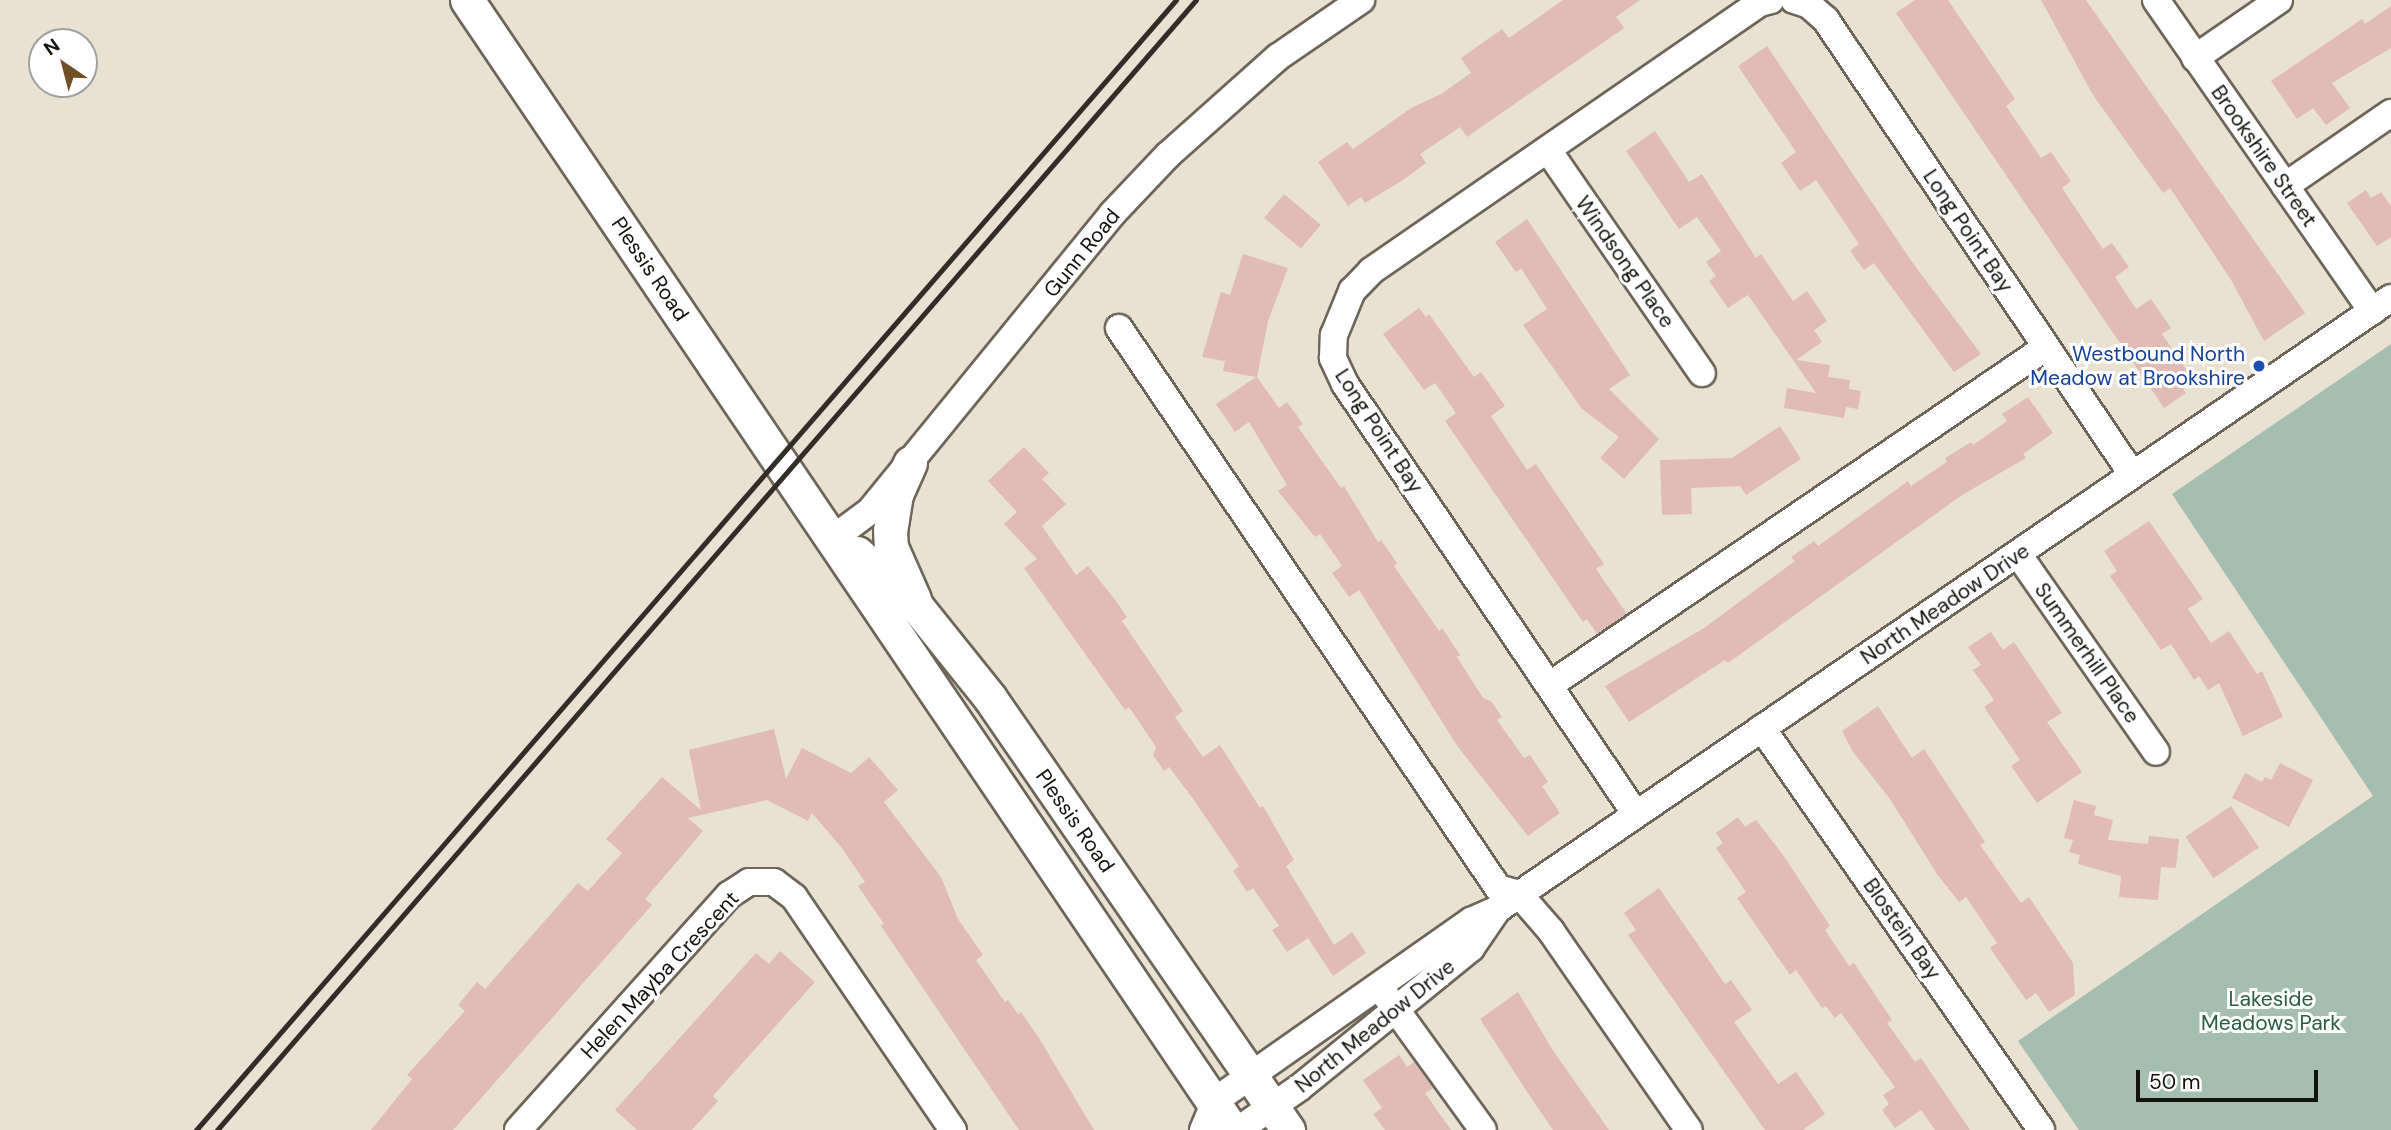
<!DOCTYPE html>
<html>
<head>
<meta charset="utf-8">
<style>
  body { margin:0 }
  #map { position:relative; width:2391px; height:1130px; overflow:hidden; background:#e9e1d1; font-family:"DM Sans",sans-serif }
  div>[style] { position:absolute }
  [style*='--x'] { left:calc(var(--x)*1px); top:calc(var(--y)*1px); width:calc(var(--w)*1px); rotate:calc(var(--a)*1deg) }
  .green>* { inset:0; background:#a4bfaf }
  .building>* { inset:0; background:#e1bcb7; transform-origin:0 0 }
  .roads { filter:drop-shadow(2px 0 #6d6658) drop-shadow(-2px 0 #6d6658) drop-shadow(0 2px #6d6658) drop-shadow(0 -2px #6d6658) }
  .minor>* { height:26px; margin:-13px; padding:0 13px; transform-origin:13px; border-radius:13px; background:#fff }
  .major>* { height:33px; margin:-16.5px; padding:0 16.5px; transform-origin:16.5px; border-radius:16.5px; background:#fff }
  .rail>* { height:5px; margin:-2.5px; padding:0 2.5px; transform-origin:2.5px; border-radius:2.5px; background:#312d27 }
  .dots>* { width:19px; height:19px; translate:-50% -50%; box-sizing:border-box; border:4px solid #fff; border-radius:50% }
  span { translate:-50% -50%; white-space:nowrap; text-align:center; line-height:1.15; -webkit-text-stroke:6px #fff; paint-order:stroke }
  .street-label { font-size:21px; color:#15120d }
  .transit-label { font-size:21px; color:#164399 }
  .right { translate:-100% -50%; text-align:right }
  .park-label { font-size:21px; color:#275d42 }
  .north { position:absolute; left:28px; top:28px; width:70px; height:70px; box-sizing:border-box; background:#fff; border:2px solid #a1a09e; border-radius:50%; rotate:325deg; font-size:19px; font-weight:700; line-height:28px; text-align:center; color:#15120d }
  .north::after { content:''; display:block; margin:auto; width:24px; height:32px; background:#715027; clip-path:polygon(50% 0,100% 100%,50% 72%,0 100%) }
  .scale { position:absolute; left:2136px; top:1070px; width:182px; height:32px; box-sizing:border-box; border:4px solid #15120d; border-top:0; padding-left:9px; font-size:21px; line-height:24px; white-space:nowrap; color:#15120d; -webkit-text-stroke:5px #fff; paint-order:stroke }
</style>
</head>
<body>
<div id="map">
  <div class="green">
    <i style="clip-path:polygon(2391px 344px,2391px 1130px,2079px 1130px,2018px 1041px,2373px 796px,2172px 494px)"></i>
  </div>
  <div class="building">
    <i style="clip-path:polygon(1563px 0,1640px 0,1616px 17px,1624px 28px,1467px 137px,1460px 127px,1420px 154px,1426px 163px,1403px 180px,1365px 203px,1361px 197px,1348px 206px,1318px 162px,1347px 142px,1353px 149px,1411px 108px,1441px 94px,1471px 73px,1461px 58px,1502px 29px,1509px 38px)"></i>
    <i style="clip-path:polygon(1915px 0,1948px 0,2015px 99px,2006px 106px,2041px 158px,2051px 152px,2071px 181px,2062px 188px,2103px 249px,2112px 243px,2129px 267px,2115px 277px,2136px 309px,2151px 299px,2171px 328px,2162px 334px,2194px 381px,2183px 389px,2186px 393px,2164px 408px,1896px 13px)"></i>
    <i style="clip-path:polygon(2041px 0,2086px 0,2305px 313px,2264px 341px,2231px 280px,2170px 188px,2163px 193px,2093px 95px)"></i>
    <i style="clip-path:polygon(2391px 6px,2391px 48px,2332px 83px,2350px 108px,2326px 125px,2313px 108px,2297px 119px,2271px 81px,2362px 19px,2365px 24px)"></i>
    <i style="clip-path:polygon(1767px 46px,1912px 262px,1981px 354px,1954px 372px,1874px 263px,1864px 270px,1850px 251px,1859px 244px,1816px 180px,1800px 191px,1781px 163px,1796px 152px,1738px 66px)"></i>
    <i style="clip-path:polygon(1655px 131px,1689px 182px,1702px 174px,1756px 258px,1761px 254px,1793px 301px,1807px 291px,1827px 321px,1814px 330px,1822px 342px,1796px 360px,1830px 365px,1828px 377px,1850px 380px,1849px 389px,1861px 391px,1858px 409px,1846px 407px,1844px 418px,1784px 408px,1787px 388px,1816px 393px,1748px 295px,1728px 308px,1709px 281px,1716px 276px,1706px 262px,1721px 251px,1697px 217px,1679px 229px,1626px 151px)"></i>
    <i style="clip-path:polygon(2366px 190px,2371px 198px,2381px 192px,2391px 206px,2391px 237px,2377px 246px,2347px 203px)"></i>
    <i style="left:1284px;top:194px;width:48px;height:31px;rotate:40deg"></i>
    <i style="clip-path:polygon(1527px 219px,1630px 375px,1609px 389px,1659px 439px,1624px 479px,1600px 458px,1619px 437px,1582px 409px,1523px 325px,1547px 309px,1521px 268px,1516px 272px,1495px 242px)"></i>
    <i style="clip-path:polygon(1243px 254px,1288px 268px,1268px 321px,1257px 377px,1279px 408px,1287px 402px,1303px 424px,1298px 427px,1341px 488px,1344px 486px,1378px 542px,1381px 540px,1397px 563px,1394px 566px,1439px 631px,1442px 628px,1460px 655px,1457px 657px,1483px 698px,1491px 701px,1502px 717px,1497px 720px,1524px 758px,1530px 755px,1548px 782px,1542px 786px,1560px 813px,1528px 836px,1458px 747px,1359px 590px,1349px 597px,1332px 573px,1342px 566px,1320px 534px,1315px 537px,1278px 491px,1287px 485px,1249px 422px,1235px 432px,1216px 404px,1256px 377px,1223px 371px,1225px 361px,1202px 357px,1221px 292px,1230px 295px)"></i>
    <i style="clip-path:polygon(1419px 308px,1426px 317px,1429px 314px,1474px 377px,1481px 372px,1505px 406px,1491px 416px,1527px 470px,1536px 464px,1604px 564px,1596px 569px,1627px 614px,1597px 634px,1587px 619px,1583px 622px,1445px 421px,1456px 413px,1435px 383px,1424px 390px,1383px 334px)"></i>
    <i style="clip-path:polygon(2028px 397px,2053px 433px,2023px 454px,2026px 458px,1962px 495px,1728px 663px,1725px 660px,1629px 722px,1605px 686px,1704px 628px,1795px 561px,1791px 557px,1814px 541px,1818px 546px,1908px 481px,1911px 486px,1947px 462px,1945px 458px,1971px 442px,1973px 445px,2007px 421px,2002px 414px)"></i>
    <i style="clip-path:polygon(1780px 426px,1801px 459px,1746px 495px,1740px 486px,1691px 488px,1692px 514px,1662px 515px,1660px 460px,1732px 458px)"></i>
    <i style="clip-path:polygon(1024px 447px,1049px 473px,1042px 479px,1066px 504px,1042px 526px,1076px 575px,1088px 566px,1113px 597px,1127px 617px,1122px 621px,1183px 711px,1175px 717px,1203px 757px,1220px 745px,1260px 808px,1263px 806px,1294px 860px,1286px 866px,1334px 945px,1352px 932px,1366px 953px,1333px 976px,1308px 938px,1287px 952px,1272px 930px,1279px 926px,1253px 888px,1247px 892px,1233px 871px,1239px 866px,1191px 796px,1169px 767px,1164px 771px,1153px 755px,1156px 747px,1129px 707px,1125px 710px,1024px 568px,1037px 559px,1004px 524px,1017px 512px,988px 481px)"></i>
    <i style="clip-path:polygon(2149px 521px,2203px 599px,2188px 609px,2211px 643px,2229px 631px,2257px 674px,2262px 671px,2283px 717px,2243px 736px,2219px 683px,2208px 690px,2199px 676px,2194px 680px,2171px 644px,2161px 650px,2110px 576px,2117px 571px,2104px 551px)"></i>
    <i style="clip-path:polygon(1991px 632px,2003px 650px,2014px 642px,2062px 713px,2047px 722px,2082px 772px,2037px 803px,2011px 766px,2020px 760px,1984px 707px,1994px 700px,1973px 670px,1981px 665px,1968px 647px)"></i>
    <i style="clip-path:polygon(1878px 706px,1912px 758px,1924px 749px,1985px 842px,1980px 845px,2021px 903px,2029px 897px,2073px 963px,2075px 995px,2049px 1012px,2036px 993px,2026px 1000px,1990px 948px,1997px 943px,1966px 897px,1959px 902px,1937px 874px,1890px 799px,1853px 752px,1842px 731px)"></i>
    <i style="clip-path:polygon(774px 729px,786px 779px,802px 748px,851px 773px,869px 757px,898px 790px,884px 802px,941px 877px,958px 919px,983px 955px,976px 960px,1005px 1002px,1008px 1000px,1018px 1014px,1021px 1012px,1039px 1038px,1094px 1130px,1019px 1130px,881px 926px,884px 924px,858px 886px,865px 882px,841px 847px,812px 813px,808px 821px,767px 800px,688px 818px,703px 831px,645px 899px,652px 905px,453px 1130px,371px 1130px,412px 1079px,407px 1075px,465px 1011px,458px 1005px,477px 982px,485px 989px,578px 883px,588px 891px,622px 853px,606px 839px,662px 777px,701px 810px,689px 750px)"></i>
    <i style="clip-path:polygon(2280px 763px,2313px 780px,2289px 827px,2232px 798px,2245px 773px,2262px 782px,2265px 777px,2271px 780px)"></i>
    <i style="clip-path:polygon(2074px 800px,2096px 806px,2094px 815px,2113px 820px,2108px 840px,2148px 844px,2149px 836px,2179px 839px,2176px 868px,2161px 867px,2158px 900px,2119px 897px,2121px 876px,2078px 864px,2080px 855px,2069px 852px,2073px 840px,2064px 838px)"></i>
    <i style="left:2231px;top:806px;width:50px;height:55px;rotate:56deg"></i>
    <i style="clip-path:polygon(1738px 817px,1745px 827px,1756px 820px,1783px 855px,1830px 926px,1825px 930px,1849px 966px,1854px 963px,1892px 1020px,1887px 1023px,1915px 1062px,1921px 1058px,1970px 1130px,1935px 1130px,1921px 1110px,1895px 1128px,1882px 1110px,1889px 1104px,1883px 1095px,1895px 1087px,1841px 1013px,1835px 1018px,1826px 1006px,1822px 1008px,1796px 970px,1790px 975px,1737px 898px,1746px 892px,1716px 848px,1723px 843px,1716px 833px)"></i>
    <i style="clip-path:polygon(1659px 888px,1725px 984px,1731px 980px,1752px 1010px,1734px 1022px,1778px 1084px,1796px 1072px,1825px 1114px,1803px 1130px,1765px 1130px,1628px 935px,1636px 930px,1624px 913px)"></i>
    <i style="clip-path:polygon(780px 951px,815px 982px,713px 1096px,718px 1101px,692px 1130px,637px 1130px,615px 1110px,756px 953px,769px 964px)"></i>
    <i style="clip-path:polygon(1518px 992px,1554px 1052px,1609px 1130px,1553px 1130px,1529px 1095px,1480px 1019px)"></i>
    <i style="clip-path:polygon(1399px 1055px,1407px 1067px,1414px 1062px,1433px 1088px,1425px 1093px,1451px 1130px,1385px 1130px,1373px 1114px,1382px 1108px,1363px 1080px)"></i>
  </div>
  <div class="roads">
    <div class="minor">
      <i style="--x:1794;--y:0;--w:16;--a:18"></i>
      <i style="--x:1809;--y:5;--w:23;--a:41"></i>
      <i style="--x:1826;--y:20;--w:547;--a:56.02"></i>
      <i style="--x:2156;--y:0;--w:379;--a:55.2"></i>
      <i style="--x:2195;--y:58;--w:102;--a:-34.6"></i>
      <i style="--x:1548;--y:150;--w:271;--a:55.4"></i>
      <i style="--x:2285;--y:186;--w:129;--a:-34.6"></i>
      <i style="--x:1119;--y:328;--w:676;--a:55.91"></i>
      <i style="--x:1498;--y:888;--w:22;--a:16"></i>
      <i style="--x:1519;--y:894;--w:49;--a:49.1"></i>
      <i style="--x:1551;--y:931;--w:242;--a:55.3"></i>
      <i style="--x:835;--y:537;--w:44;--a:-36.6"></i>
      <i style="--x:870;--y:511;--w:383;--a:-50.8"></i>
      <i style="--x:1112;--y:214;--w:81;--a:-46.5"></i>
      <i style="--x:1168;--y:155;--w:147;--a:-41.7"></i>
      <i style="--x:1278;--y:57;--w:101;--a:-34.5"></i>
      <i style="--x:2018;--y:554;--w:241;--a:55.1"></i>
      <i style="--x:1550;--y:685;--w:599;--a:-34.25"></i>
      <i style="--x:1762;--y:728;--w:489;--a:55.2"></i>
      <i style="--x:1635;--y:813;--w:518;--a:-124.06"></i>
      <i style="--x:1345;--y:384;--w:29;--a:-115"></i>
      <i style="--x:1333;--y:358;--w:23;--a:-88"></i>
      <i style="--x:1334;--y:335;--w:48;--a:-67.8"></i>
      <i style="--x:1352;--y:291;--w:28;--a:-46"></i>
      <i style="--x:1371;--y:271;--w:472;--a:-34.6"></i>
      <i style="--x:1760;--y:3;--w:11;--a:-15"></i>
      <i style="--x:1386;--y:996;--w:165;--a:54.1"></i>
      <i style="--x:518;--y:1130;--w:316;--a:-48.1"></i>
      <i style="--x:729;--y:895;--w:24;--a:-33"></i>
      <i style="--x:749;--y:882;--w:25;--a:0"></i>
      <i style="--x:774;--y:882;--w:25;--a:37"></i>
      <i style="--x:794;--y:897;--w:282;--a:55.7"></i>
      <i style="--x:1203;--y:1130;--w:33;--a:-67"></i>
      <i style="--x:1216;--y:1100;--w:312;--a:-35.1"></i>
      <i style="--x:1471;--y:921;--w:30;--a:-24"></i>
      <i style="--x:1498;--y:909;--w:1082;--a:-34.38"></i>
      <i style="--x:1238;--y:1130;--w:74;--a:-34.5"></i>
      <i style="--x:1299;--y:1088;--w:222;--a:-39.1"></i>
      <i style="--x:1471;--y:948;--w:46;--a:-55.6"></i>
    </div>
    <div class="major">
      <i style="--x:467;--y:0;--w:1365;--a:55.9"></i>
      <i style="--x:910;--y:463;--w:34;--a:114"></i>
      <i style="--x:896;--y:494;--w:36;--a:99"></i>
      <i style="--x:890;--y:530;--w:17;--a:87"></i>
      <i style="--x:891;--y:547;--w:57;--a:66.1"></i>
      <i style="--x:857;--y:553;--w:82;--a:42"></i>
      <i style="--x:918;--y:608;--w:115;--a:51.3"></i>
      <i style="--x:990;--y:698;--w:525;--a:55.4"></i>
    </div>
  </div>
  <div class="rail">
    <i style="--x:196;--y:1130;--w:1496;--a:-49.07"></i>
    <i style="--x:217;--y:1130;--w:1495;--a:-49.1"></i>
  </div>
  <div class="dots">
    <i style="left:2259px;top:366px;background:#1a4fb4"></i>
  </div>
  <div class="street-label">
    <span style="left:2264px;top:156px;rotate:55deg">Brookshire Street</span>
    <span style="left:1968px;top:231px;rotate:56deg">Long Point Bay</span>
    <span style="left:1082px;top:253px;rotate:-51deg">Gunn Road</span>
    <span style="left:1625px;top:262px;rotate:55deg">Windsong Place</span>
    <span style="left:650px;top:269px;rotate:56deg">Plessis Road</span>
    <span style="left:1379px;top:431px;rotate:57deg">Long Point Bay</span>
    <span style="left:1945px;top:604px;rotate:-34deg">North Meadow Drive</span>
    <span style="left:2087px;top:653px;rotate:55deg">Summerhill Place</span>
    <span style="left:1075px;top:821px;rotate:55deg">Plessis Road</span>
    <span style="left:1902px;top:929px;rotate:55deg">Blostein Bay</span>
    <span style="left:660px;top:975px;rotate:-47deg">Helen Mayba Crescent</span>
    <span style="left:1375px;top:1026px;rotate:-39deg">North Meadow Drive</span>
  </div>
  <div class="transit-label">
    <span class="right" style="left:2245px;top:366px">Westbound North<br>Meadow at Brookshire</span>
  </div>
  <div class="park-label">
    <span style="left:2271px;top:1011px">Lakeside<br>Meadows Park</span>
  </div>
  <div class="north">N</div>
  <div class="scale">50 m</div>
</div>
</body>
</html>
